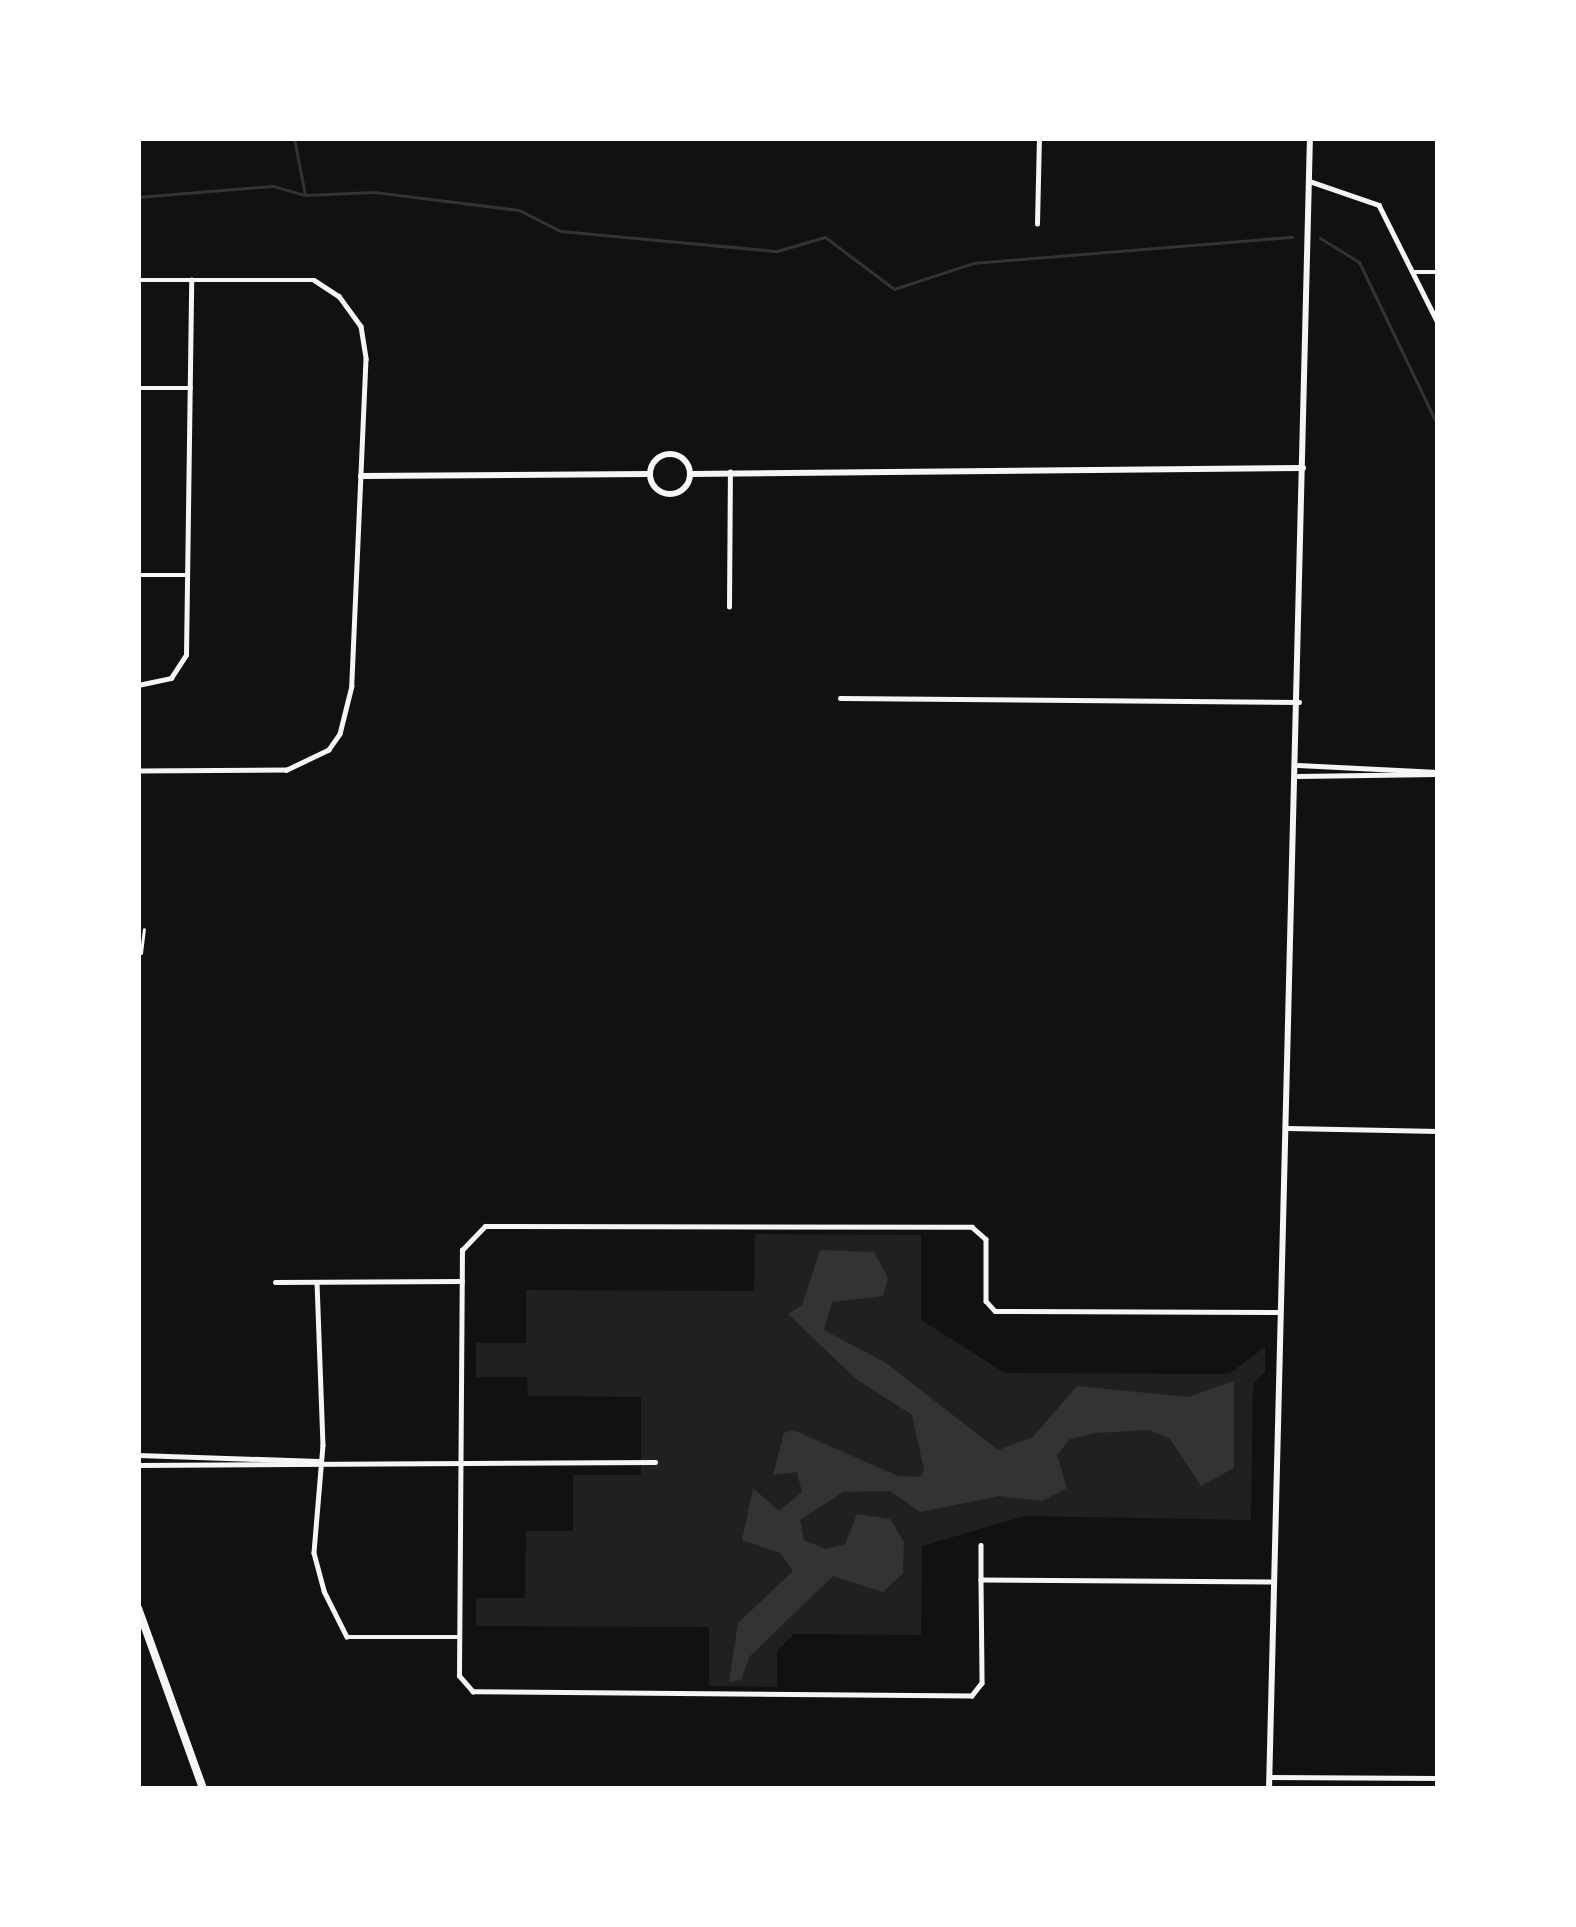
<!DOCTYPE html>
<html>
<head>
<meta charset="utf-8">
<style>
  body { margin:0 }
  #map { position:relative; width:1576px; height:1927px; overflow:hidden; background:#111; font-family:Roboto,sans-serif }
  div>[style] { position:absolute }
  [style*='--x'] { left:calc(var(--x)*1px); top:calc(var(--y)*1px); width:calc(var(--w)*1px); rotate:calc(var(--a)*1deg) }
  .green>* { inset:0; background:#202020 }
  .water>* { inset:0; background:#333 }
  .stream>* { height:3px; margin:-1.5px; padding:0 1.5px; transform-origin:1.5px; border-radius:1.5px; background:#333 }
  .service>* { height:3px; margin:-1.5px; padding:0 1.5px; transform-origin:1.5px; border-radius:1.5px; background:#f5f5f5 }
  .minor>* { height:4.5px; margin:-2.25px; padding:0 2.25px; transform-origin:2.25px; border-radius:2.25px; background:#f5f5f5 }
  .tertiary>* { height:6px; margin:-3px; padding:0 3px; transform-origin:3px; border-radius:3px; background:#f5f5f5 }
  .tertiary>.ring { margin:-3px; padding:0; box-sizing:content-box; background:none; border:6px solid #f5f5f5; border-radius:50% }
  .secondary>* { height:8px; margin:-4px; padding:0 4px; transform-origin:4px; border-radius:4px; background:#f5f5f5 }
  span { translate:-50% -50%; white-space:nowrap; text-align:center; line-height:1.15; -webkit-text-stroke:12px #fff; paint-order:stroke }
  .frame { position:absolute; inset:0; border:141px solid #fff; pointer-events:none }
</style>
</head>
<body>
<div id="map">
  <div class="green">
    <i style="clip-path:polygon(755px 1234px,921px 1235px,921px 1320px,1005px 1373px,1229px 1374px,1265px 1347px,1265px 1372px,1253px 1383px,1251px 1520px,1025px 1516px,922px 1546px,921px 1635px,794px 1634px,777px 1651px,777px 1687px,709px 1686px,709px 1627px,476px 1626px,476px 1598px,525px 1598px,526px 1531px,573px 1531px,573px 1475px,641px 1475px,641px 1397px,528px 1396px,527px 1377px,476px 1377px,476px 1343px,526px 1343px,526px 1290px,754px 1291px)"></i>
  </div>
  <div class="water">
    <i style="clip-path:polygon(820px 1250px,874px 1252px,888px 1278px,883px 1296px,832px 1302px,824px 1330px,886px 1363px,998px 1450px,1033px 1437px,1077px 1386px,1188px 1397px,1234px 1381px,1234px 1468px,1201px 1486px,1170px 1439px,1149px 1430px,1096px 1433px,1070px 1439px,1057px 1455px,1067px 1488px,1042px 1501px,1000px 1496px,920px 1512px,890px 1491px,843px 1492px,800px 1520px,804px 1540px,826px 1549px,845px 1544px,857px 1514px,890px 1519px,904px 1542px,903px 1573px,883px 1592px,833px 1576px,750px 1656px,741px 1680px,729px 1682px,738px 1623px,793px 1571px,780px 1553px,742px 1540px,753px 1488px,779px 1511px,802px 1492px,797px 1472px,773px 1475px,784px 1433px,793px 1430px,898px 1476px,920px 1477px,924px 1470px,912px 1415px,856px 1379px,788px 1314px,802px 1305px)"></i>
  </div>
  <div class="stream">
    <i style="--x:294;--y:138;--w:58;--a:79.1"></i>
    <i style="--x:138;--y:197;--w:135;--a:-4.7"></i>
    <i style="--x:273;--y:186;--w:33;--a:16"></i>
    <i style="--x:305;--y:195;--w:69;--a:-2.5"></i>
    <i style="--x:374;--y:192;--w:146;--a:7.1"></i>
    <i style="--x:519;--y:210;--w:46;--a:27.1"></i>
    <i style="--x:560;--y:231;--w:218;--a:5.3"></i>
    <i style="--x:777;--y:251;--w:50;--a:-16.3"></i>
    <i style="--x:825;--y:237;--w:86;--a:37"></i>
    <i style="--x:894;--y:289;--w:83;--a:-18.2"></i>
    <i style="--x:973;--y:263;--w:320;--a:-4.7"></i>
    <i style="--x:1320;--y:238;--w:46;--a:31.6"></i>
    <i style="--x:1359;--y:262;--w:182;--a:64.3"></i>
  </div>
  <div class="service">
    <i style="--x:141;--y:953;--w:24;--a:-83"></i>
  </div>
  <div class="minor">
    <i style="--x:1309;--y:181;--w:74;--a:18.9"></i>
    <i style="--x:1379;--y:205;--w:132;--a:63.4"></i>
    <i style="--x:1037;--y:224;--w:86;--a:-88.7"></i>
    <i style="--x:1412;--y:272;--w:26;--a:0"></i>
    <i style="--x:138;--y:280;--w:176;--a:0"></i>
    <i style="--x:314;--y:280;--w:30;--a:33"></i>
    <i style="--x:339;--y:296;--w:37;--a:54"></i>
    <i style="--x:361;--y:326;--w:33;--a:81"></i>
    <i style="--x:366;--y:359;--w:327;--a:92.5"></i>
    <i style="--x:352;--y:686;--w:49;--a:104"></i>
    <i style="--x:340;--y:734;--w:19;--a:125"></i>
    <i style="--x:329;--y:750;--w:47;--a:154.5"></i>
    <i style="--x:287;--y:770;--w:149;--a:179.6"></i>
    <i style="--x:138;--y:388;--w:53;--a:0"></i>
    <i style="--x:138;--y:575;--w:48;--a:0"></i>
    <i style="--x:729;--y:607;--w:135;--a:-89.6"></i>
    <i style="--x:138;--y:685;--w:34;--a:-12"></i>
    <i style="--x:171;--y:678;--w:27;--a:-57"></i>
    <i style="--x:186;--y:655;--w:375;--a:-89.2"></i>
    <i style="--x:840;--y:698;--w:459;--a:0.5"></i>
    <i style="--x:1298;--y:765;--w:140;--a:2.9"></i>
    <i style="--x:1298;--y:776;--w:140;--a:-0.8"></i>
    <i style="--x:1288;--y:1128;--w:150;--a:1.1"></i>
    <i style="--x:275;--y:1282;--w:187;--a:-0.3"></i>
    <i style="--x:317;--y:1282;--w:163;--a:87.9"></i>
    <i style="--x:323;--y:1445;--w:108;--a:94.8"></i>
    <i style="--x:314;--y:1553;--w:39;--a:75"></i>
    <i style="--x:324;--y:1591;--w:51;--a:63.4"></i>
    <i style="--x:347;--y:1637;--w:111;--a:0"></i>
    <i style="--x:138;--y:1455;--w:180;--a:1.9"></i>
    <i style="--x:138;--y:1465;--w:517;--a:-0.33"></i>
    <i style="--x:981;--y:1545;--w:35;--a:90"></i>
    <i style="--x:1272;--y:1582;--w:291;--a:-179.6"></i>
    <i style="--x:981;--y:1580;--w:103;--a:89.4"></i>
    <i style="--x:982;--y:1683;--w:16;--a:128"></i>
    <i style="--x:972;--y:1696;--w:499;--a:-179.5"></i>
    <i style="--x:473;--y:1692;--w:21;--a:-131"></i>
    <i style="--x:459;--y:1676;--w:426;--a:-89.6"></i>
    <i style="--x:462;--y:1250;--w:33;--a:-46"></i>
    <i style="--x:485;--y:1226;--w:487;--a:0.1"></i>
    <i style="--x:972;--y:1227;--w:18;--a:41"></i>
    <i style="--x:986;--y:1239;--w:62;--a:90"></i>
    <i style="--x:986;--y:1301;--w:13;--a:48"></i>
    <i style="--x:995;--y:1311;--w:285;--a:0.2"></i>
    <i style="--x:1270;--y:1777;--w:168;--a:0.3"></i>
  </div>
  <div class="tertiary">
    <i class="ring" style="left:650px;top:454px;width:34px;height:34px"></i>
    <i style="--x:691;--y:474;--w:612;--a:-0.56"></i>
    <i style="--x:361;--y:476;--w:288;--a:-0.4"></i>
    <i style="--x:1269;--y:1789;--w:1652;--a:-88.58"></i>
  </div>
  <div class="secondary">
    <i style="--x:138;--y:1608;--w:192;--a:70.2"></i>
  </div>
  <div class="frame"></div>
</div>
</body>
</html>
